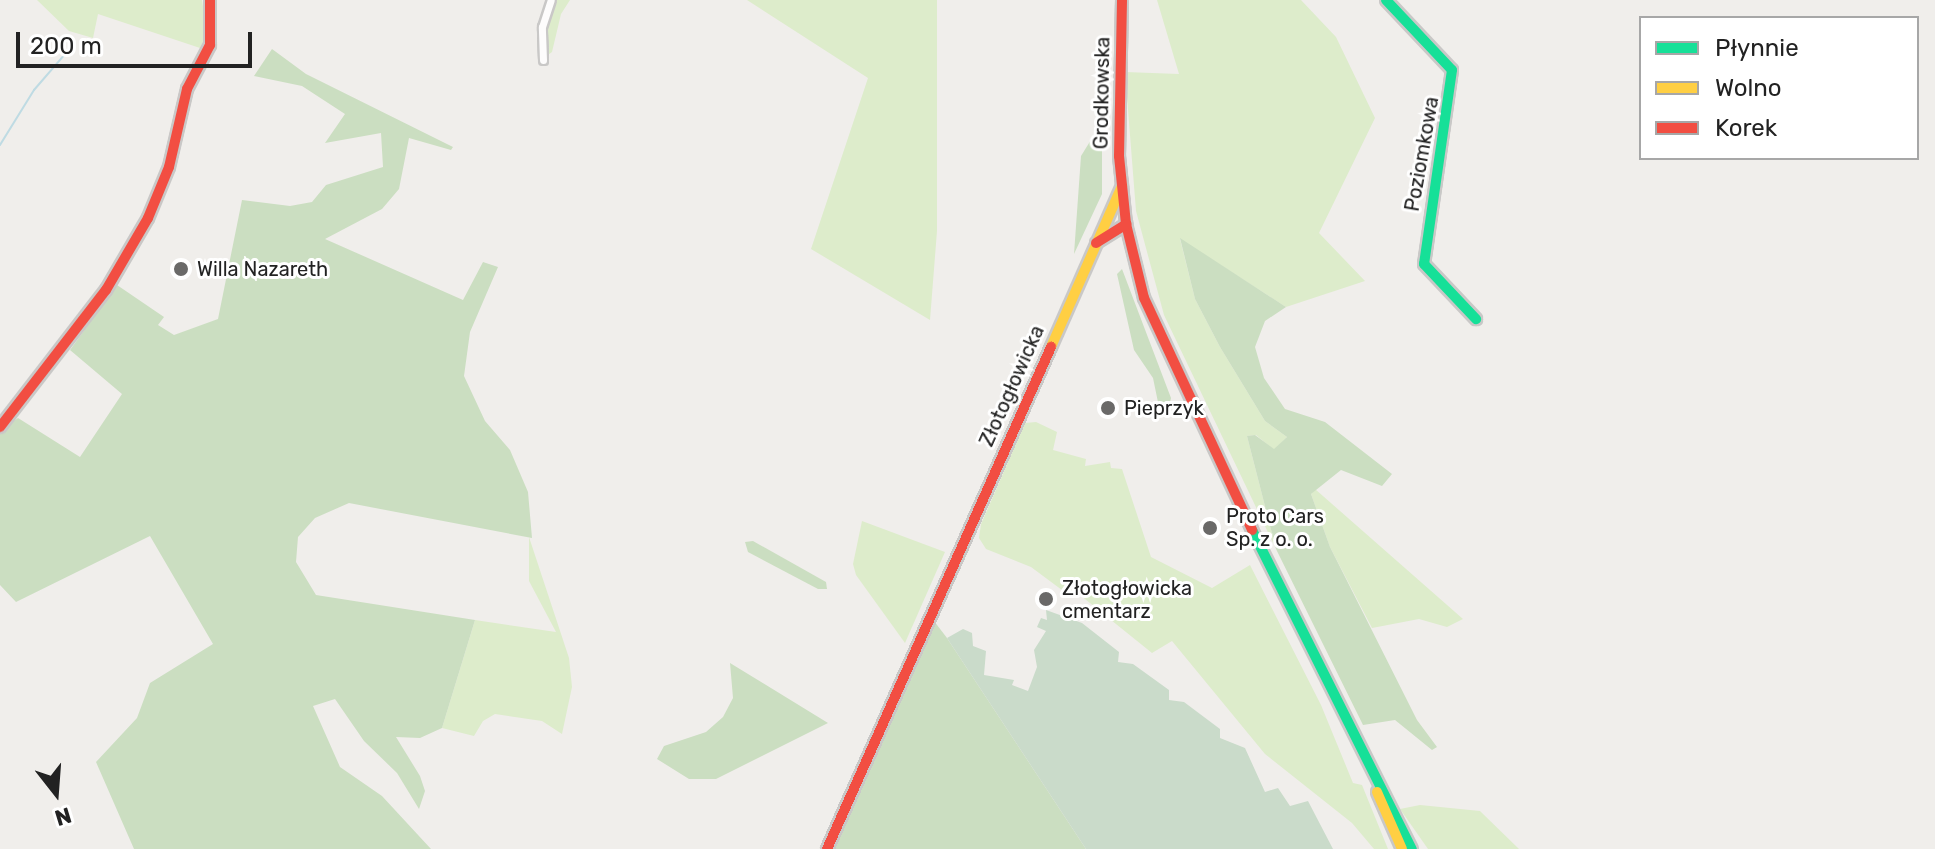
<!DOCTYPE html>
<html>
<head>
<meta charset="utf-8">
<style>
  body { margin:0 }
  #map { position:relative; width:1935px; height:849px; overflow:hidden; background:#f0eeeb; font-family:Rubik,sans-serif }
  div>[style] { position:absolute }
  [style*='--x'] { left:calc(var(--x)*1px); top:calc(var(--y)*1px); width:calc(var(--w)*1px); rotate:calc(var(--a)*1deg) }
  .grass>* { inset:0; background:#ddeccb }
  .forest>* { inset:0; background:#cbdec1 }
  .cemetery>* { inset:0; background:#cadbca }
  .stream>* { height:2px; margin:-1px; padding:0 1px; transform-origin:1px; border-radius:1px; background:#bfdbe3 }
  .roads { filter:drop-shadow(2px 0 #c9c8c7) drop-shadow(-2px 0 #c9c8c7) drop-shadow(0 2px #c9c8c7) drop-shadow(0 -2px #c9c8c7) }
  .street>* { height:7px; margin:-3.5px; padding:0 3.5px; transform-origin:3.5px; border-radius:3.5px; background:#fdfcfc }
  .fast>* { height:10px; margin:-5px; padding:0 5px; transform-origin:5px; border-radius:5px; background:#16e098 }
  .slow>* { height:10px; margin:-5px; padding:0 5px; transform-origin:5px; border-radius:5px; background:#ffcf43 }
  .jam>* { height:10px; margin:-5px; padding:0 5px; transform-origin:5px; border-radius:5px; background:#f24e42 }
  .dots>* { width:22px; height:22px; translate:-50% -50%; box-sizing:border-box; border:4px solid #fff; border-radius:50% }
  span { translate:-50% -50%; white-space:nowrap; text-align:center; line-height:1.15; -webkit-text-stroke:6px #fff; paint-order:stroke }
  .street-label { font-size:20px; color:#222 }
  .poi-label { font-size:20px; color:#222 }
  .left { translate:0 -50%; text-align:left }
  .legend { position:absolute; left:1639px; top:16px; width:280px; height:144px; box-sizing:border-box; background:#fff; border:2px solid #a7a7a7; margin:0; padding:10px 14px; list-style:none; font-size:24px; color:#222 }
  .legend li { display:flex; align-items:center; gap:16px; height:40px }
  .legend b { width:40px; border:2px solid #a7a7a7 }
  .north { position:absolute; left:16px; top:753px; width:80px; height:80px; -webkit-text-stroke:6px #fff; paint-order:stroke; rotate:163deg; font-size:22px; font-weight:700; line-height:32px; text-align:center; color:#222 }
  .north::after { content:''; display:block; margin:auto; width:28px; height:36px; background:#222; clip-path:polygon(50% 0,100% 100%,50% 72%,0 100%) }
  .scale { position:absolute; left:16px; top:32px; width:236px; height:36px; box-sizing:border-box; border:4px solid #222; border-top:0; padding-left:10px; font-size:24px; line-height:28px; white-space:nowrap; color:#222; -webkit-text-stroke:6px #fff; paint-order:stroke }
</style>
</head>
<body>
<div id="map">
  <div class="grass">
    <i style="clip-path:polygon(37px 0,202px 0,207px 33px,200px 48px,98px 14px,93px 38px,69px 31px)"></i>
    <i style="clip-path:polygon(546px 0,570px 0,561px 14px,552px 52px,545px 57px,550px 12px,543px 8px)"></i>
    <i style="clip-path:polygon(747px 0,937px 0,937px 231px,930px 320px,811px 249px,868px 78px)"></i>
    <i style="clip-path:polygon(1157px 0,1301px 0,1336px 37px,1375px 118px,1319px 233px,1365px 281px,1286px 307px,1180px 239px,1195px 299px,1220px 347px,1265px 421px,1287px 437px,1274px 450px,1256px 435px,1247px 436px,1276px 549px,1164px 315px,1136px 211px,1125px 72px,1179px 74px)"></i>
    <i style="clip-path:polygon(1036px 422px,1057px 432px,1053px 450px,1086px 459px,1085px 466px,1110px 462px,1111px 468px,1122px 469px,1151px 557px,1212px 588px,1250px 565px,1321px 705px,1353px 783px,1362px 785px,1388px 849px,1374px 849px,1352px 823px,1265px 754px,1172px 641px,1152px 653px,1075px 591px,1070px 596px,1031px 567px,986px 549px,979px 538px,981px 524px,1025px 423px)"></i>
    <i style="clip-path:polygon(1315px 489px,1463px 619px,1447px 627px,1419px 619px,1372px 628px,1330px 547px,1311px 494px)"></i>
    <i style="clip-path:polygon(862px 521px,945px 552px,905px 643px,856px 575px,853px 564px)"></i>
    <i style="clip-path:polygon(529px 537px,569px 658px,572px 687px,562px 734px,542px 721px,495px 714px,483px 721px,474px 736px,442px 728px,475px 620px,556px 632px,529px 581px)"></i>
    <i style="clip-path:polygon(1420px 805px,1480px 811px,1519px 849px,1428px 849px,1400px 809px)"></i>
  </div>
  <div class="forest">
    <i style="clip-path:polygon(272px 49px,306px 74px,453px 147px,451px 150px,409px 138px,399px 189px,382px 209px,325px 239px,463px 300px,483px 262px,498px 267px,470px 332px,464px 376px,485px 421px,510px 450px,528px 492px,532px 538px,349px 503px,315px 518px,298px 537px,296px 562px,316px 595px,475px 620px,442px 728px,420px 738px,396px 737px,420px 776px,425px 791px,419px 809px,397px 773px,364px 741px,335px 699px,313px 706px,340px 767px,382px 796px,431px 849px,134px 849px,96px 762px,137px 718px,150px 683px,213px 644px,150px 536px,16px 602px,0 585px,0 431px,18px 418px,80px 457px,122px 394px,70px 350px,117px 285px,164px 317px,158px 325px,174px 335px,218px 319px,242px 200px,290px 206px,312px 202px,326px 185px,383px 167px,381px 133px,325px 143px,345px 114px,302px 86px,254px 76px)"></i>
    <i style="clip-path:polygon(1102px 122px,1102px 194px,1074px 254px,1081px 156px)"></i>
    <i style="clip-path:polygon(1180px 238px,1286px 307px,1265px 321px,1255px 347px,1264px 378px,1285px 409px,1325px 422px,1392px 474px,1382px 486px,1341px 470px,1311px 494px,1330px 547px,1417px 720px,1437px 747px,1432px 750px,1395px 720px,1363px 725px,1276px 549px,1247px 436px,1255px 435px,1274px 449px,1287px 437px,1265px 421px,1220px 347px,1195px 299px)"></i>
    <i style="clip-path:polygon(1122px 269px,1171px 398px,1167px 416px,1160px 412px,1153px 378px,1134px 350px,1117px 274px)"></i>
    <i style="clip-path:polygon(753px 541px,826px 582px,827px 589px,818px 589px,748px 552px,745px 542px)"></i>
    <i style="clip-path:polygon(934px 621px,947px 638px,1086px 849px,833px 849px)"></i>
    <i style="clip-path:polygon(730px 663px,828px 723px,716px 779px,689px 779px,657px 759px,664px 746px,706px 732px,723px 717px,733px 698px)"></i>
  </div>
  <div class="cemetery">
    <i style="clip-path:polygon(1046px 610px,1082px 623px,1119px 652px,1118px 662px,1133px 664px,1169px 690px,1169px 700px,1184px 702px,1220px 729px,1220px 738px,1245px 748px,1265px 792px,1278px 788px,1290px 806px,1308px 801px,1333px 849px,1086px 849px,947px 638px,963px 629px,972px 633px,973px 646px,986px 651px,984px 675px,1014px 680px,1012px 685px,1028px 691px,1037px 667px,1034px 650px,1046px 631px,1037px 627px,1041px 618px,1047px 620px)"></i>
  </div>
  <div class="stream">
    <i style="--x:0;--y:145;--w:65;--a:-58.3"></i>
    <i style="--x:34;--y:90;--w:49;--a:-49.1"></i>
  </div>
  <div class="roads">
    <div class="street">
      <i style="--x:543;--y:60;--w:33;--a:-92"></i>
      <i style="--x:542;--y:27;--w:28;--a:-72"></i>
    </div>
    <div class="fast">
      <i style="--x:1386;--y:0;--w:96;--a:46.7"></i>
      <i style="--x:1452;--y:70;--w:196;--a:98.2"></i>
      <i style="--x:1424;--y:264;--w:76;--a:46.6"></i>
      <i style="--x:1252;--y:530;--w:357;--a:63.4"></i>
    </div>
    <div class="slow">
      <i style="--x:1051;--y:347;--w:176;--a:-66.2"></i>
      <i style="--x:1377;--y:792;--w:62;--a:66.3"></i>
    </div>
    <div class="jam">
      <i style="--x:1122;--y:0;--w:156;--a:91.1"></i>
      <i style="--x:1119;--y:156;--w:68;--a:84.1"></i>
      <i style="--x:1126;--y:224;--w:76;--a:76.3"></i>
      <i style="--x:1144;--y:298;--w:256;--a:65"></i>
      <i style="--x:1096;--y:243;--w:36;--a:-32"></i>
      <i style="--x:0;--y:427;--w:173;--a:-52.3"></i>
      <i style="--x:106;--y:290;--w:83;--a:-59.7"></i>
      <i style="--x:148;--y:218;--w:55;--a:-67.6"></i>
      <i style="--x:169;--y:167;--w:80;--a:-77"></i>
      <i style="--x:187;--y:89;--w:50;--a:-62.4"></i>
      <i style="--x:210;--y:45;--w:45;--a:-90"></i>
      <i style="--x:827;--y:849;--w:550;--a:-65.95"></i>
    </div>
  </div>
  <div class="dots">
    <i style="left:181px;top:269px;background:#6a6968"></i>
    <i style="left:1108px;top:408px;background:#6a6968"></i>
    <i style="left:1210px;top:528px;background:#6a6968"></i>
    <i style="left:1046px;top:599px;background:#6a6968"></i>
  </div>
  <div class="street-label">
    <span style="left:1102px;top:93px;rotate:-89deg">Grodkowska</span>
    <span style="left:1422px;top:154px;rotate:-80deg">Poziomkowa</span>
    <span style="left:1012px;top:386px;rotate:-66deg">Złotogłowicka</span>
  </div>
  <div class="poi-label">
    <span class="left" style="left:197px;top:269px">Willa Nazareth</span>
    <span class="left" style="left:1124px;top:408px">Pieprzyk</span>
    <span class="left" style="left:1226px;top:528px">Proto Cars<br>Sp. z o. o.</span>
    <span class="left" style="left:1062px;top:600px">Złotogłowicka<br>cmentarz</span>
  </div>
  <ul class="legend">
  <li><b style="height:10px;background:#16e098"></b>Płynnie</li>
  <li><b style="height:10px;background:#ffcf43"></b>Wolno</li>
  <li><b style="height:10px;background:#f24e42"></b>Korek</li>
  </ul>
  <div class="north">N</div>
  <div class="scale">200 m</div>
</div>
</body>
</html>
